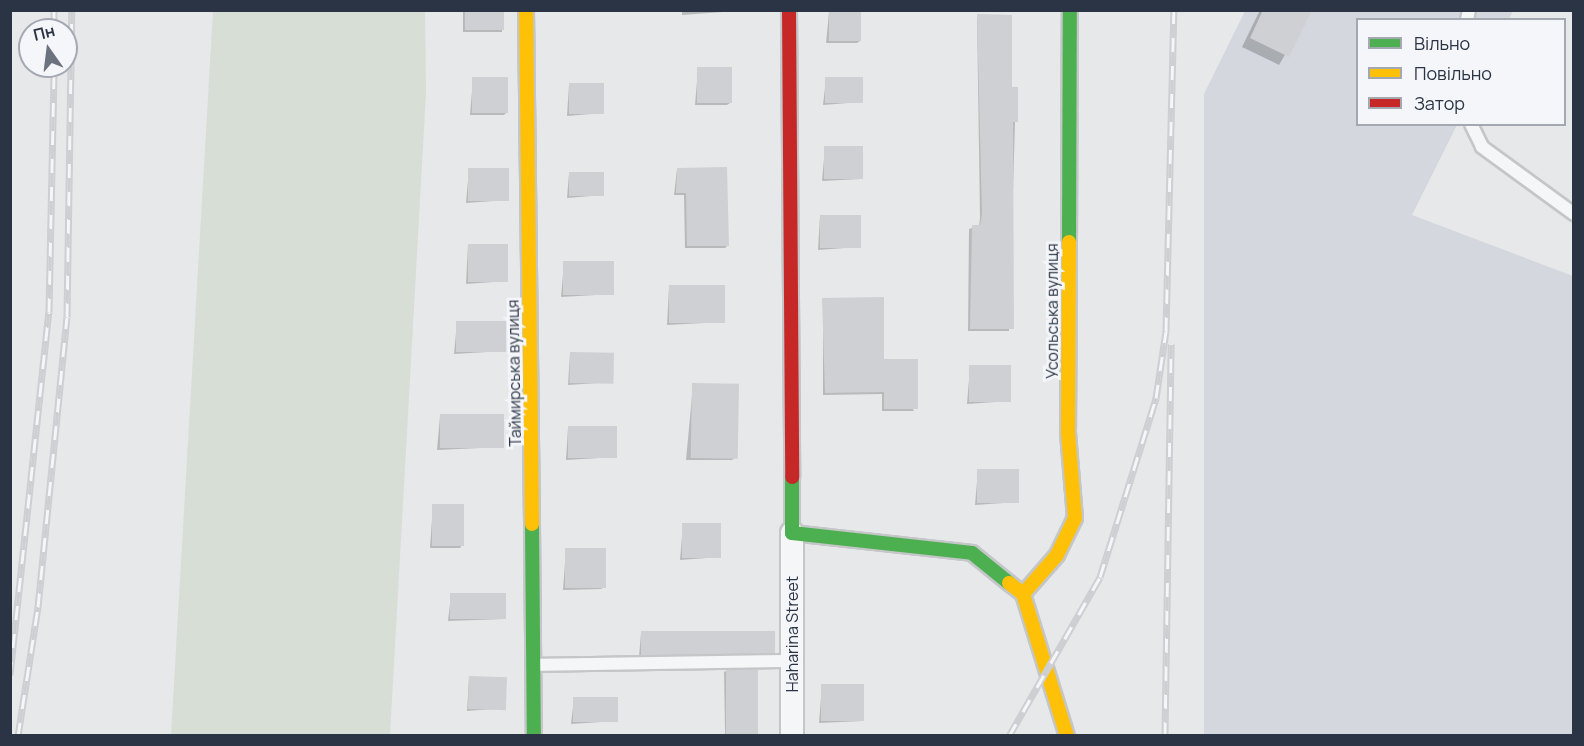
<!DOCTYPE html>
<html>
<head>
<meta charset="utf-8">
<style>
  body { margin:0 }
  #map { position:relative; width:1584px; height:746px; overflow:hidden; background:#e6e8ea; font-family:Manrope,sans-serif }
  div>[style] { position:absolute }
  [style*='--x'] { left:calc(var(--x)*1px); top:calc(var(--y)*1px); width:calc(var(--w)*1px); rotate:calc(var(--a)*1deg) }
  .built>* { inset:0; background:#d4d7dd }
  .green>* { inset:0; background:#d6ded6 }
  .shadow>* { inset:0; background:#0003; transform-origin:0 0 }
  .building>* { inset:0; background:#ced0d3; transform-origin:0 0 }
  .roads { filter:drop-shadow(2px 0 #c4c6c8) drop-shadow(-2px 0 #c4c6c8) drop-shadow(0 2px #c4c6c8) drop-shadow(0 -2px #c4c6c8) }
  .lane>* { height:12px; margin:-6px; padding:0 6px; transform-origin:6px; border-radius:6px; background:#f5f6f7 }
  .street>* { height:22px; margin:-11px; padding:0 11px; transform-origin:11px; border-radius:11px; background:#f5f6f7 }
  .fast>* { height:14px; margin:-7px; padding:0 7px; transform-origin:7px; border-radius:7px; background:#4caf50 }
  .slow>* { height:14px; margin:-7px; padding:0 7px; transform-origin:7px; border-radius:7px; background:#ffc107 }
  .jam>* { height:14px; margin:-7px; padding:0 7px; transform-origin:7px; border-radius:7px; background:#c62828 }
  .rail>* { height:7px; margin-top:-3.5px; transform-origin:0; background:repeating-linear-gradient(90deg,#f4f6f9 0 14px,#cecfd2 0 28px); box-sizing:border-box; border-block:2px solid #cecfd2 }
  span { translate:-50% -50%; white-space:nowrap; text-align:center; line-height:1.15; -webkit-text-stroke:6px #f4f6f9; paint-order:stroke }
  .street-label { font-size:16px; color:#2b3445 }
  .frame { position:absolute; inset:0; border:12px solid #2b3445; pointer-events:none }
  .legend { position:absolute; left:1356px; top:18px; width:210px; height:108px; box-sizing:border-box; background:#f4f6f9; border:2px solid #a4a8b1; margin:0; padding:8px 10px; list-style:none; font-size:18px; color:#2b3445 }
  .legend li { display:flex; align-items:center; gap:12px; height:30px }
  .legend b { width:30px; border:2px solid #a4a8b1 }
  .north { position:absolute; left:18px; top:18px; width:60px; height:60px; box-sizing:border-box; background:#f4f6f9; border:2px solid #a4a8b1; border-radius:50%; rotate:346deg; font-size:16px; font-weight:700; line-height:24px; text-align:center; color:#2b3445 }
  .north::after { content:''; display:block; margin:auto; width:21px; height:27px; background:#6c737f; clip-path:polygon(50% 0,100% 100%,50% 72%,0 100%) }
</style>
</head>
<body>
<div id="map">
  <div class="built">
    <i style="clip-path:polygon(1245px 11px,1513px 11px,1509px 19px,1358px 20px,1358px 124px,1457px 125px,1412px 215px,1573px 276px,1573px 735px,1204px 736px,1204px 94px)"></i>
  </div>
  <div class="green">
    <i style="clip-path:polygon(213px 11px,425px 11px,426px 93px,390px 735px,171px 735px)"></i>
  </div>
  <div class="shadow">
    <i style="left:463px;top:10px;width:39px;height:22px"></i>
    <i style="clip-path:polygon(682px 10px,723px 10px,723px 12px,682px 15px)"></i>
    <i style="clip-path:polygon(1260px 10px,1311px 10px,1279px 65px,1242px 47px)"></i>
    <i style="clip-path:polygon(829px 12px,860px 41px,857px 43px,826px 43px)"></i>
    <i style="clip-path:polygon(977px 16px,1010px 88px,1016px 88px,1009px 331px,968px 331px,969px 229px,979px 226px,980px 218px)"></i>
    <i style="clip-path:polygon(698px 69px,730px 103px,727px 105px,695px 105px)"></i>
    <i style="clip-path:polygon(473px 79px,507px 112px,504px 115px,470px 115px)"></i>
    <i style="clip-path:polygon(826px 79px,861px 102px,823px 105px)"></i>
    <i style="clip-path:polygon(569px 85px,603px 113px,567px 116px)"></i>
    <i style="clip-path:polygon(825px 148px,861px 179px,822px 181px)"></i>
    <i style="clip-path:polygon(469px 169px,507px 200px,466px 203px)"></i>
    <i style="clip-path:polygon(677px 169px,728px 245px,725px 248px,685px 248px,684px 195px,674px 195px)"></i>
    <i style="clip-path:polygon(569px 174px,603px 195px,567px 198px)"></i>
    <i style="clip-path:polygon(820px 216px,859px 247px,818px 250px)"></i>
    <i style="clip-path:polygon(468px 245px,507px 281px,466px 284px)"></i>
    <i style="clip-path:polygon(564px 263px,613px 294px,561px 297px)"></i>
    <i style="clip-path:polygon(669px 287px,723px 322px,667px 325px)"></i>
    <i style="clip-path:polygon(823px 299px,882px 360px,914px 411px,882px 411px,882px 394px,823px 395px)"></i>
    <i style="clip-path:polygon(457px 322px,504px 351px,454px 354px)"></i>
    <i style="clip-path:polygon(570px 354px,613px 382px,568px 385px)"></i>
    <i style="clip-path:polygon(970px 367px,1010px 401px,967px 404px)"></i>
    <i style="clip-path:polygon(693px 385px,735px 458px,732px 460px,686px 460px)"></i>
    <i style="clip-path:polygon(440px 416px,502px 447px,437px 450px)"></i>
    <i style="clip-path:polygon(568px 428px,616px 457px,566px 460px)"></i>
    <i style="clip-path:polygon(978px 470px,1018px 502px,975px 505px)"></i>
    <i style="clip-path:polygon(433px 505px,462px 545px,460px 548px,430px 548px)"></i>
    <i style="clip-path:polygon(683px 525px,720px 557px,680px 560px)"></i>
    <i style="clip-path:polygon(566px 549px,604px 587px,601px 589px,563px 590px)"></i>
    <i style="clip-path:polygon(451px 595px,504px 619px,448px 621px)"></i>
    <i style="clip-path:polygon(641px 633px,774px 652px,639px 657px)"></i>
    <i style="left:756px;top:671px;width:65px;height:32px;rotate:89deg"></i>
    <i style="clip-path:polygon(469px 678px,505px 708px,467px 711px)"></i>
    <i style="clip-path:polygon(822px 685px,862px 721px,819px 723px)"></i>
    <i style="clip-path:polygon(574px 698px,616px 721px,571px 724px)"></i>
  </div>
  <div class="building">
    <i style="left:465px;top:10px;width:39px;height:20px"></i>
    <i style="left:829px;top:10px;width:32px;height:31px"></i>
    <i style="clip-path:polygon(1263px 10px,1312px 10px,1289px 57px,1250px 38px)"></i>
    <i style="clip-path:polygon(977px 14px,1012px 15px,1012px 87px,1018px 87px,1018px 122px,1013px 122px,1014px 329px,970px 329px,972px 225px,980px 225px,982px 214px)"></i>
    <i style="left:732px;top:67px;width:36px;height:35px;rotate:90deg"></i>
    <i style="left:472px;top:77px;width:36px;height:36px"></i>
    <i style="left:825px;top:77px;width:38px;height:26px"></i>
    <i style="left:569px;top:83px;width:35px;height:31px"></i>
    <i style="left:824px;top:146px;width:39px;height:33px"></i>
    <i style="clip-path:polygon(727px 167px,729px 246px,687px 246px,686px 193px,676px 193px,677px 168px)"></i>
    <i style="left:468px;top:168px;width:41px;height:33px"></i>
    <i style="left:569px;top:172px;width:35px;height:24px"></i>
    <i style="left:820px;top:215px;width:41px;height:33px"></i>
    <i style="left:468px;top:244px;width:40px;height:38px"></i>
    <i style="left:563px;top:261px;width:51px;height:34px"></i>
    <i style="left:669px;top:285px;width:56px;height:38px"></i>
    <i style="clip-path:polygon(884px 297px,884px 359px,918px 359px,918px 409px,884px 409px,884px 392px,825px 393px,822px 298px)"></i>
    <i style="left:456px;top:321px;width:50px;height:31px"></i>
    <i style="left:570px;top:352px;width:44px;height:31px;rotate:1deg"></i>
    <i style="left:969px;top:365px;width:42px;height:37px"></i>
    <i style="left:692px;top:383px;width:47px;height:75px;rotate:1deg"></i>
    <i style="left:440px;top:414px;width:64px;height:34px"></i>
    <i style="left:568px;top:426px;width:49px;height:32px"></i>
    <i style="left:977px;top:469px;width:42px;height:34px"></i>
    <i style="left:432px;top:504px;width:32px;height:42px"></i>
    <i style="left:682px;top:523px;width:39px;height:35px"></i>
    <i style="left:565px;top:548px;width:41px;height:40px"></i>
    <i style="left:450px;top:593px;width:56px;height:26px"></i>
    <i style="left:641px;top:631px;width:134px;height:24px"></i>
    <i style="left:726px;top:670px;width:32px;height:65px"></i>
    <i style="left:469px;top:676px;width:38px;height:33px;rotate:2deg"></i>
    <i style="left:821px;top:684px;width:43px;height:37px"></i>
    <i style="left:573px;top:697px;width:45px;height:25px"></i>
  </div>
  <div class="roads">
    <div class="lane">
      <i style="--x:1467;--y:20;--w:10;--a:-79"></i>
      <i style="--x:1471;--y:124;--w:25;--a:64"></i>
      <i style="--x:1482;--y:147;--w:114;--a:36.1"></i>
      <i style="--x:534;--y:665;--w:258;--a:-0.9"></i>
    </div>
    <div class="street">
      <i style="--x:792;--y:736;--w:203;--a:-90"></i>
    </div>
    <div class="fast">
      <i style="--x:1069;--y:242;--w:232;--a:-89.8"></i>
      <i style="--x:792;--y:477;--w:56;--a:90"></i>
      <i style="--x:792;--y:533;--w:181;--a:6.3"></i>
      <i style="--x:972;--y:553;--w:48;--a:39"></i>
      <i style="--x:532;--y:524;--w:212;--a:89.5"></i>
    </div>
    <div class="slow">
      <i style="--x:526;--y:10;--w:514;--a:89.33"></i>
      <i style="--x:1009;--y:583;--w:18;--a:38"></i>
      <i style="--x:1023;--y:594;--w:149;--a:72.8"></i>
      <i style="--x:1023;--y:594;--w:52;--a:-48.9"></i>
      <i style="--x:1057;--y:555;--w:41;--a:-64.1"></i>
      <i style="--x:1075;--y:518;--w:85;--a:-94.7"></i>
      <i style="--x:1068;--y:433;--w:191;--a:-89.7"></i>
    </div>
    <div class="jam">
      <i style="--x:789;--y:10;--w:467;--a:89.6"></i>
    </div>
  </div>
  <div class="rail">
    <i style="--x:54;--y:10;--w:20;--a:90"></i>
    <i style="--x:10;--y:675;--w:365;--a:-83.9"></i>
    <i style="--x:49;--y:312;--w:246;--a:-88.8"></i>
    <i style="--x:18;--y:736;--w:131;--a:-81.2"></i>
    <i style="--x:38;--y:607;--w:291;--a:-84.3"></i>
    <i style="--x:67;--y:317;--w:307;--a:-89.1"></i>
    <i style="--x:1009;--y:736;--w:183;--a:-60.2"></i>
    <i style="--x:1100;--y:577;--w:188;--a:-72.6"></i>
    <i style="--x:1156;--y:398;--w:68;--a:-81.5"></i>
    <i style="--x:1166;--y:331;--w:321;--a:-88.6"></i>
    <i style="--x:1165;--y:736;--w:392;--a:-89.1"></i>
  </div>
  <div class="street-label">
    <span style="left:1052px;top:311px;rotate:-90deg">Усольська вулиця</span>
    <span style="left:514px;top:373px;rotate:-91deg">Таймирська вулиця</span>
    <span style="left:792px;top:634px;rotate:-90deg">Haharina Street</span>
  </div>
  <div class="frame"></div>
  <ul class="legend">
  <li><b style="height:8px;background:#4caf50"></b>Вільно</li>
  <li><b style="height:8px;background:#ffc107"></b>Повільно</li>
  <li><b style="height:8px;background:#c62828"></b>Затор</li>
  </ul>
  <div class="north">Пн</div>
</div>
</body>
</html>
